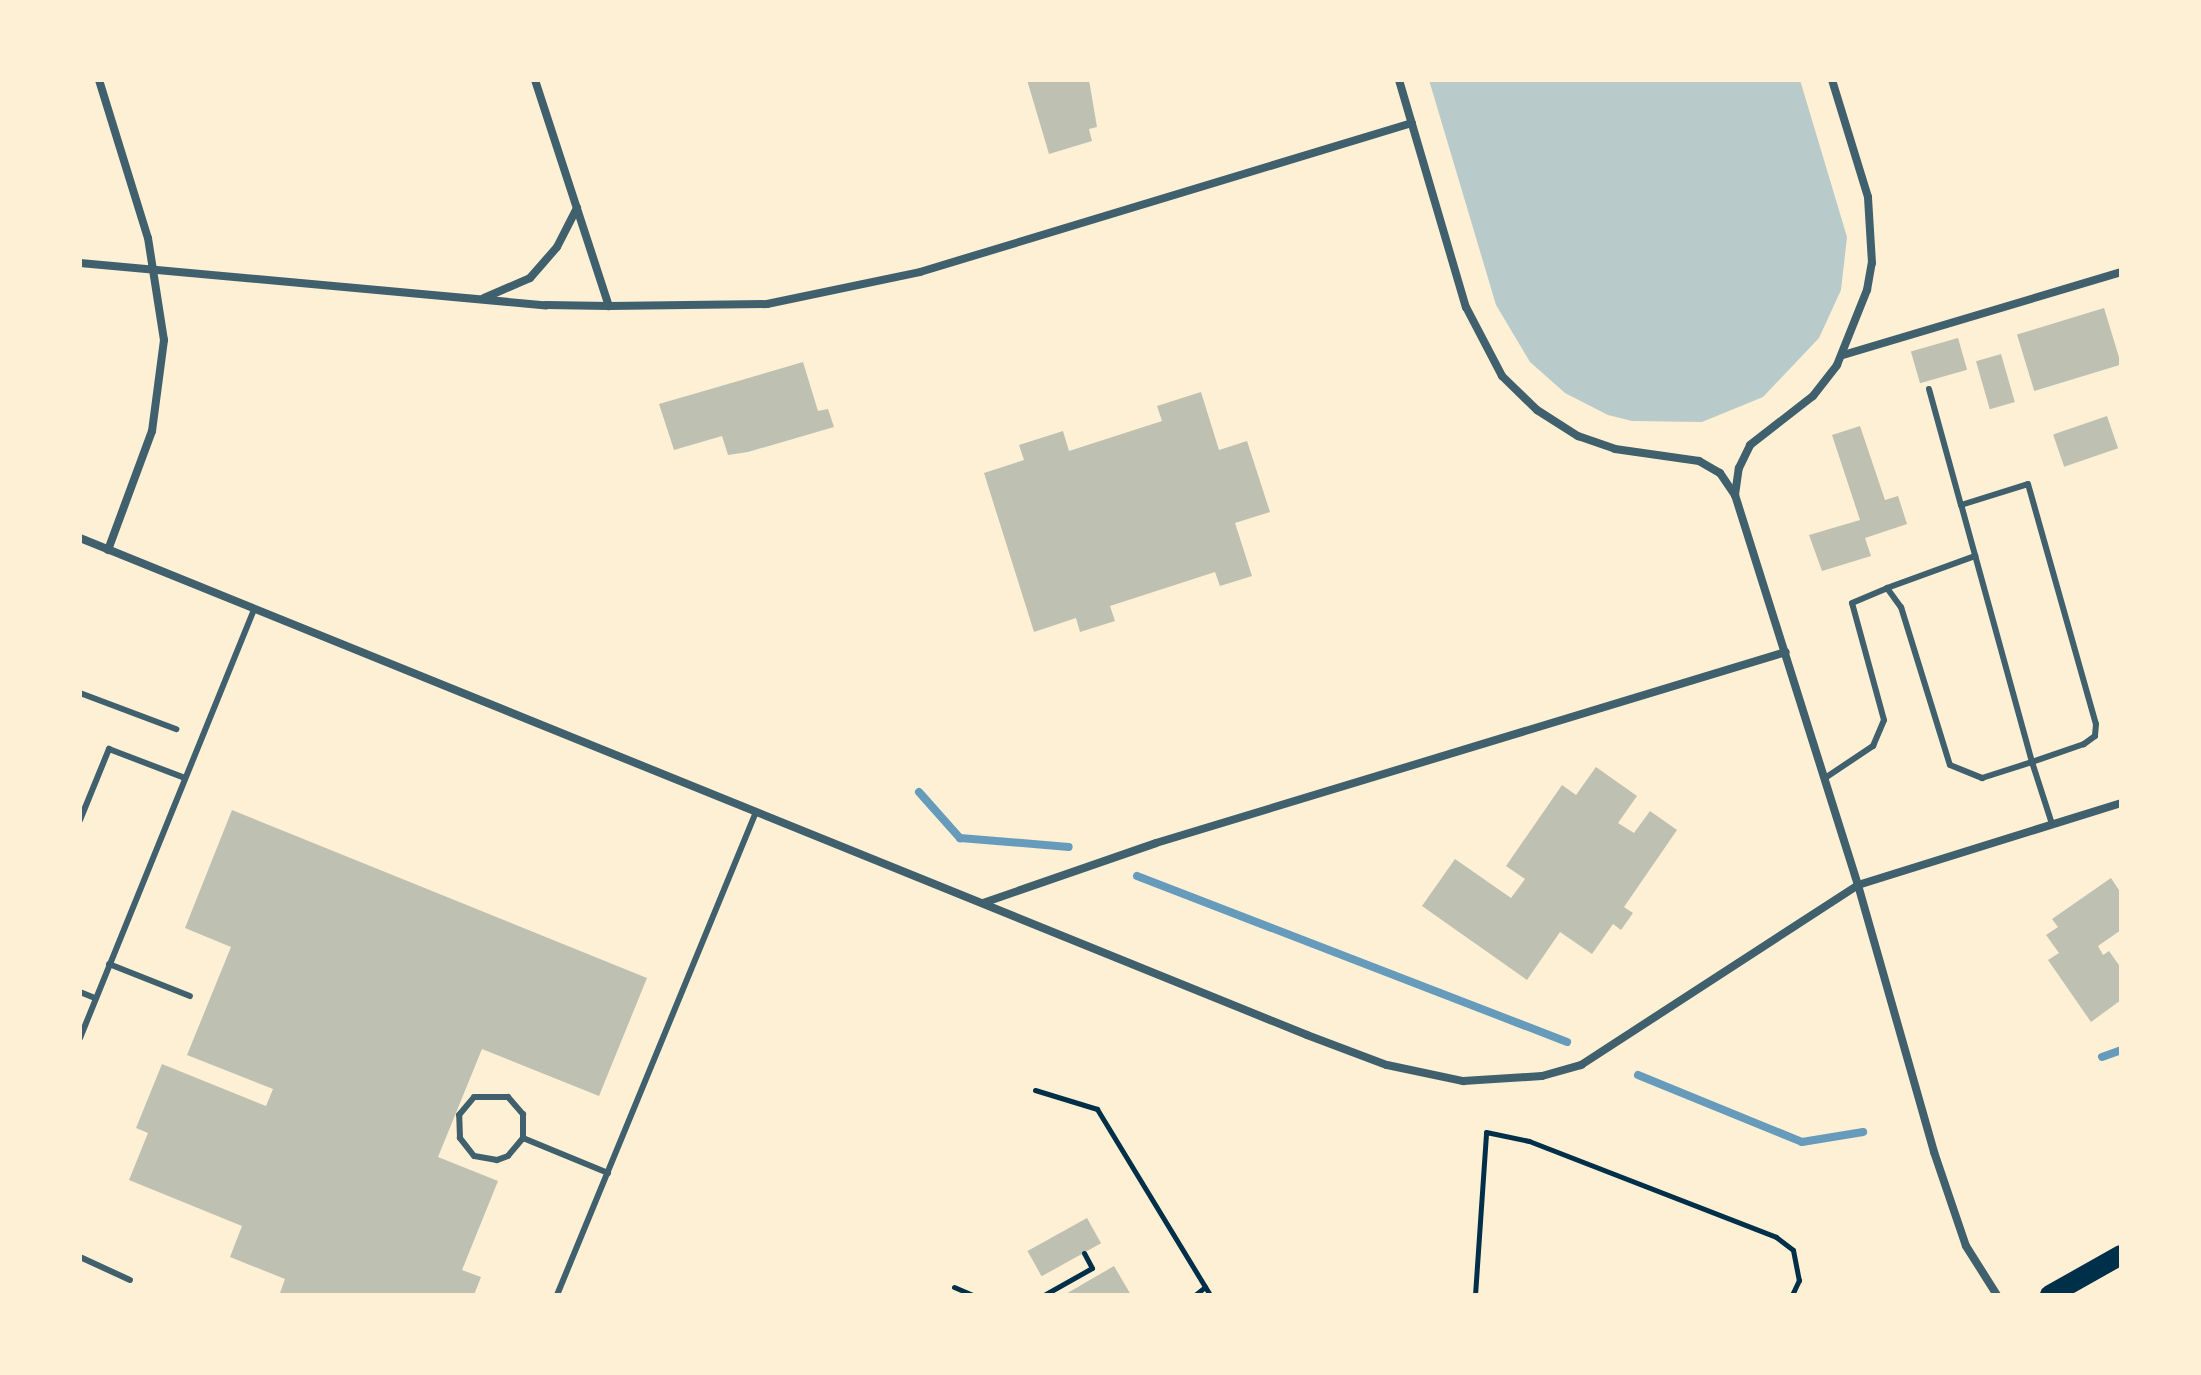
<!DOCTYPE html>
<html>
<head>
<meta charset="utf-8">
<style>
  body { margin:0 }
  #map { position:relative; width:2201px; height:1375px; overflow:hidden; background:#fdf0d5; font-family:"Nunito Sans",sans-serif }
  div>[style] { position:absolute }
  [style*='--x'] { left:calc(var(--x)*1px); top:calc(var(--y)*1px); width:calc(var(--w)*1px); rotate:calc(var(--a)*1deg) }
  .green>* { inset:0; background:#b9caca }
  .stream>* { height:8px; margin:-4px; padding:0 4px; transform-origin:4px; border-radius:4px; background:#669bbc }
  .building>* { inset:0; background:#bec0b2; transform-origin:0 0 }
  .path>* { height:5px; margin:-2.5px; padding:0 2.5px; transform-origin:2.5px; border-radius:2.5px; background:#003049 }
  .service>* { height:6px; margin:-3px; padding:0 3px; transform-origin:3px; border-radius:3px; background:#3f606c }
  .minor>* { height:8px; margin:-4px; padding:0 4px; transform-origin:4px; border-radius:4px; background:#3f606c }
  .primary>* { height:20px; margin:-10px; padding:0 10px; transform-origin:10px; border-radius:10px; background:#003049 }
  span { translate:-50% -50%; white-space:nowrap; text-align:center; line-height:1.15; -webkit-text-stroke:6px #fdf0d5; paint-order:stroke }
  .frame { position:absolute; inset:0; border:82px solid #fdf0d5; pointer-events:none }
</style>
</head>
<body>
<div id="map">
  <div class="green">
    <i style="clip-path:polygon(1429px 80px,1800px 80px,1847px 237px,1841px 290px,1819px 338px,1763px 397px,1702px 422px,1632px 421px,1608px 415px,1565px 393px,1530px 362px,1496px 305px)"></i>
  </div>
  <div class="stream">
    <i style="--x:919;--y:792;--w:62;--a:48.3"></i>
    <i style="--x:960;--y:838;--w:109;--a:4.7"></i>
    <i style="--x:1137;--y:876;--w:461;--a:21.1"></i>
    <i style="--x:2102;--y:1057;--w:20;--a:-20"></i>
    <i style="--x:1638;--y:1075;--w:177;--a:22.2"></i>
    <i style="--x:1802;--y:1142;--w:62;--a:-9.3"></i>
  </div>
  <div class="building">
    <i style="clip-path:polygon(1027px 80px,1089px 80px,1097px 127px,1089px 129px,1092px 141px,1049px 154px)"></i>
    <i style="left:2104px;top:308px;width:59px;height:91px;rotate:73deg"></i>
    <i style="left:1958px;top:338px;width:33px;height:49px;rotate:74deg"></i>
    <i style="left:2001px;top:354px;width:50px;height:26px;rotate:74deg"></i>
    <i style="clip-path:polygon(803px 362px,818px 411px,828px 409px,834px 427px,748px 452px,728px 455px,722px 436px,674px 450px,659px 404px)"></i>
    <i style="clip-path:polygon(1201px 392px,1219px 450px,1247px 441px,1270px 512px,1235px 523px,1252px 576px,1220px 586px,1215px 572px,1110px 606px,1115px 621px,1080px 632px,1076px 618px,1034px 632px,984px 473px,1024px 460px,1019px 445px,1063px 431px,1069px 451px,1162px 421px,1157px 406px)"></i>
    <i style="left:2107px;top:416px;width:34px;height:57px;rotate:71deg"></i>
    <i style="clip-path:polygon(1860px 426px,1885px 500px,1898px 496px,1907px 524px,1865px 538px,1871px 556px,1822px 571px,1809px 535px,1860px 520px,1832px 435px)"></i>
    <i style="clip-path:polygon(1596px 767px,1637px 796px,1618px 823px,1634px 833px,1650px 811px,1677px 830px,1624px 907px,1633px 913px,1621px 930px,1613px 924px,1592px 954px,1560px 932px,1527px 980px,1422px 906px,1455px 859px,1511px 898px,1525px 879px,1506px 866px,1562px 785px,1576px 795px)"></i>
    <i style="clip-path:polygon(232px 810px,647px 978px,599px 1096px,482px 1049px,438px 1157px,498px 1181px,462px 1270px,481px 1277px,474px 1295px,273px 1295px,280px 1293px,285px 1279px,230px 1257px,242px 1226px,129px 1180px,148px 1133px,136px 1128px,162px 1064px,266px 1106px,273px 1089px,187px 1055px,231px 947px,185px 928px)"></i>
    <i style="clip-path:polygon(2111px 878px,2121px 893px,2121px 930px,2098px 946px,2103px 955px,2109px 951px,2121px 968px,2121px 1000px,2091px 1022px,2048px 960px,2059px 953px,2046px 935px,2058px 927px,2052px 919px)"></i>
    <i style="left:1087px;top:1218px;width:29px;height:68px;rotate:61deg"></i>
    <i style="clip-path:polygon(1114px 1266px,1131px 1295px,1064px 1295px)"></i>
  </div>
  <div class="path">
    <i style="--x:1035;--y:1090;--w:65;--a:17"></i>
    <i style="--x:1097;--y:1109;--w:218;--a:58.7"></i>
    <i style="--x:954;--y:1287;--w:21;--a:23"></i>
    <i style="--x:1044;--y:1295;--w:55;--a:-29.4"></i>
    <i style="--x:1092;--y:1268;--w:17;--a:-118"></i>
    <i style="--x:1195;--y:1295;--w:13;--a:-39"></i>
    <i style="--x:1475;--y:1295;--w:163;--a:-86.1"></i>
    <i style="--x:1486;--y:1132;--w:44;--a:11.8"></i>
    <i style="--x:1529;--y:1141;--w:265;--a:21.2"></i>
    <i style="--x:1776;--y:1237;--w:21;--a:37"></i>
    <i style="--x:1793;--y:1250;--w:31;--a:79"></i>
    <i style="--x:1799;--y:1280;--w:17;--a:115"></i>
  </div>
  <div class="service">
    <i style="--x:1929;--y:389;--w:120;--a:74.6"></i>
    <i style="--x:1961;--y:505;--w:70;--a:-17.4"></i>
    <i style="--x:2028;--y:484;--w:249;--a:74.2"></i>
    <i style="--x:2096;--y:724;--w:12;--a:95"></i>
    <i style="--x:2095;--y:736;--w:14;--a:144"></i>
    <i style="--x:2084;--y:744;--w:55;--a:160.9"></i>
    <i style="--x:2032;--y:762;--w:65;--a:72.1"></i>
    <i style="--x:1887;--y:588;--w:94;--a:-20"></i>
    <i style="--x:80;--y:693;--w:103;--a:20.6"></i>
    <i style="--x:1825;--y:778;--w:58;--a:-33.7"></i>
    <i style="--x:1873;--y:746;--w:28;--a:-67"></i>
    <i style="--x:1884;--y:720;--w:121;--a:-105.3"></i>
    <i style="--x:1852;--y:603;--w:38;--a:-23"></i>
    <i style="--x:1887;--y:588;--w:24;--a:54"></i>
    <i style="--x:1901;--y:607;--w:165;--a:72.8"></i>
    <i style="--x:1950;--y:765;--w:35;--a:22"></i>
    <i style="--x:1982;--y:778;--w:52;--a:-17.7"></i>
    <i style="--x:2032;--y:762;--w:267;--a:-105.4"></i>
    <i style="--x:80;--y:820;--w:77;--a:-67.8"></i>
    <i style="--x:109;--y:749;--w:81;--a:20.9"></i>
    <i style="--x:109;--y:964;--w:87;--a:21.6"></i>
    <i style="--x:80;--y:992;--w:16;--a:22"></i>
    <i style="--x:80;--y:1038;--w:463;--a:-67.9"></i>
    <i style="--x:523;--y:1138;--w:23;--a:130"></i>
    <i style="--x:508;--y:1156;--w:12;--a:160"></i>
    <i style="--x:497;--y:1160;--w:23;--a:-170"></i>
    <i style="--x:474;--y:1156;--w:23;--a:-128"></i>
    <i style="--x:460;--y:1138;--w:23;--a:-92"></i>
    <i style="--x:459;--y:1115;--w:23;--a:-50"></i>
    <i style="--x:474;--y:1097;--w:34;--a:0"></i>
    <i style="--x:508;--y:1097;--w:23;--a:49"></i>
    <i style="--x:523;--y:1114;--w:24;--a:90"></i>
    <i style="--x:523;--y:1138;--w:92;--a:22.4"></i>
    <i style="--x:80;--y:1257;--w:55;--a:24.7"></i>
    <i style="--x:557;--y:1295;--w:522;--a:-67.61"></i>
  </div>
  <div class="minor">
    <i style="--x:99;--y:80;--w:165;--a:72.8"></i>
    <i style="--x:148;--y:238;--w:103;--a:81.1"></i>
    <i style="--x:164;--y:340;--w:92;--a:97.5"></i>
    <i style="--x:152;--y:431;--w:127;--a:110.3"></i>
    <i style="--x:535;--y:80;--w:238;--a:71.9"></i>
    <i style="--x:609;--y:306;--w:158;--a:-0.7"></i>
    <i style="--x:767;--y:304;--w:156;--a:-11.8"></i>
    <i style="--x:920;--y:272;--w:514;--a:-16.85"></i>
    <i style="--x:1399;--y:80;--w:237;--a:73.6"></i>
    <i style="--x:1466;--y:307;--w:78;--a:62.4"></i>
    <i style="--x:1502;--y:376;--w:49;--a:44.2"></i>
    <i style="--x:1537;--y:410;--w:49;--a:32.4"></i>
    <i style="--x:1578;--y:436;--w:39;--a:19"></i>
    <i style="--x:1615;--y:449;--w:85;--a:8.1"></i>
    <i style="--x:1699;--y:461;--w:24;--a:30"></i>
    <i style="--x:1720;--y:473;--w:27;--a:56"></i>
    <i style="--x:1735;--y:495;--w:409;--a:72.5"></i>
    <i style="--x:1858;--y:885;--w:278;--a:74.1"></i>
    <i style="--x:1934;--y:1152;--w:99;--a:71.2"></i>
    <i style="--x:1966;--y:1246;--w:58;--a:57.7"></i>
    <i style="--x:80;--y:263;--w:468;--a:5.2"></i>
    <i style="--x:546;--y:305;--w:63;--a:0.9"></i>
    <i style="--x:484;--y:298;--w:50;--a:-23.5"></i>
    <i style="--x:530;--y:278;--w:41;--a:-48.9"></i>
    <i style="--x:557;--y:247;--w:44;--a:-62.9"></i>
    <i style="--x:1843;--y:355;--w:290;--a:-16.6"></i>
    <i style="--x:1735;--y:495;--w:27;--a:-82"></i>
    <i style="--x:1739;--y:468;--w:25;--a:-64"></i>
    <i style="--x:1750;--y:445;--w:80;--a:-37.9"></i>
    <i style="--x:1813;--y:396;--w:39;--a:-52"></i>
    <i style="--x:1837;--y:365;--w:81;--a:-68.2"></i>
    <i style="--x:1867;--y:290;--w:27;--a:-80"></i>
    <i style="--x:1872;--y:263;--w:66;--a:-93.5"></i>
    <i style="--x:1868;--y:197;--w:122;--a:-107.1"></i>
    <i style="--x:80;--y:538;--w:1324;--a:22.05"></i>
    <i style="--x:1307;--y:1035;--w:85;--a:20.6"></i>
    <i style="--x:1387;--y:1065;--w:78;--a:11.9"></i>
    <i style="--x:1463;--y:1081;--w:79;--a:-3.6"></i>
    <i style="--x:1542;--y:1076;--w:41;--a:-15.8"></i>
    <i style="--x:1581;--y:1065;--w:330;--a:-33"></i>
    <i style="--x:1858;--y:885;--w:275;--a:-17.3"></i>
    <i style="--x:983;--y:903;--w:183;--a:-19.1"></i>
    <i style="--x:1156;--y:843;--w:658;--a:-16.87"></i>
  </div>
  <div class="primary">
    <i style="--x:2050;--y:1295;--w:81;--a:-29.4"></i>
  </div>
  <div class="frame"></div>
</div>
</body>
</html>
